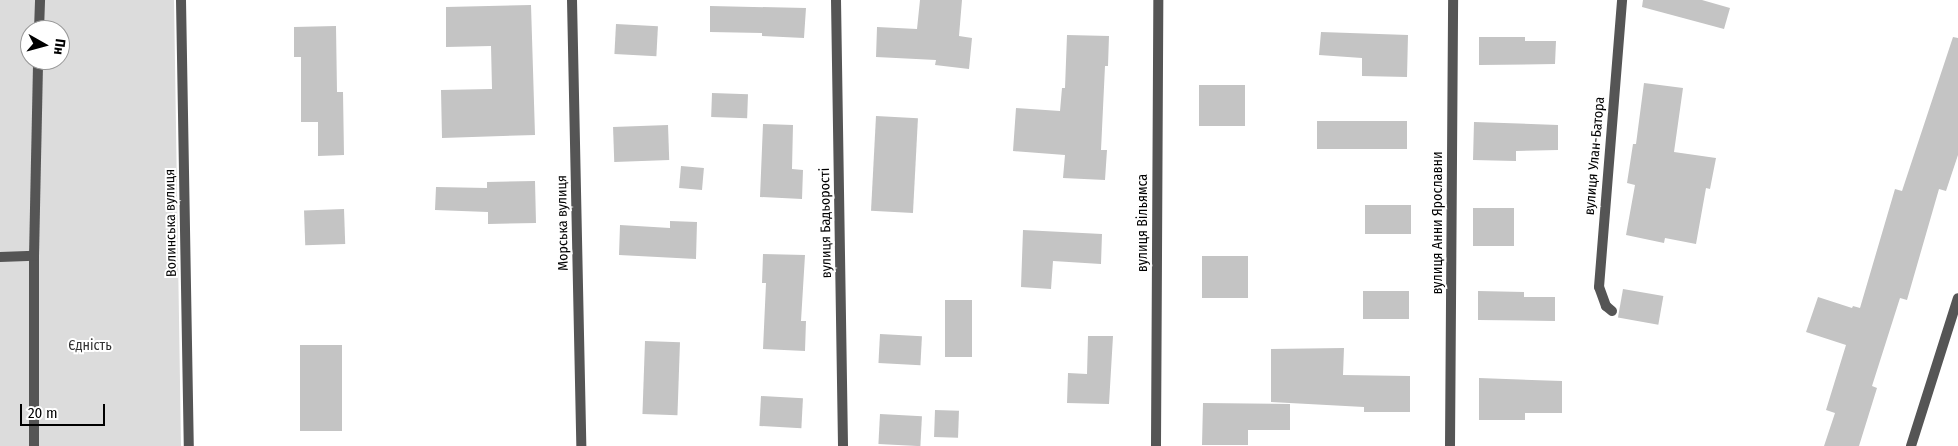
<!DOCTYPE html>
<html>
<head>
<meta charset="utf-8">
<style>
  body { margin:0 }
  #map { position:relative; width:1958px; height:446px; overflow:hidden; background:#fff; font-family:"Fira Sans Condensed",sans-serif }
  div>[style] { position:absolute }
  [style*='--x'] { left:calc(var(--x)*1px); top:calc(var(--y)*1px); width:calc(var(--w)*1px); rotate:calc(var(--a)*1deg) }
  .green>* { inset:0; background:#dcdcdc }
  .building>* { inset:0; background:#c4c4c4; transform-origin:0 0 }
  .lane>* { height:10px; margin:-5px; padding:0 5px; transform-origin:5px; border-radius:5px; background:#555 }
  .street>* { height:10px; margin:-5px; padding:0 5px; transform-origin:5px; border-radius:5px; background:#555 }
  span { translate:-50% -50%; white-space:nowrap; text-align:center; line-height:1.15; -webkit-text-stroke:4px #fff; paint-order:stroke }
  .street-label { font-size:14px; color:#000 }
  .park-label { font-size:14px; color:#333 }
  .north { position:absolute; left:20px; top:20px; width:50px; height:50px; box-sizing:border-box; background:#fff; border:1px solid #999; border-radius:50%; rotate:97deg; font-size:14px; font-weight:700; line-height:20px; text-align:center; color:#000 }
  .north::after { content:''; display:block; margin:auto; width:18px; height:22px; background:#000; clip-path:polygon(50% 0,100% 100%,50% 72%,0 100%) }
  .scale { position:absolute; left:20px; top:404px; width:85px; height:22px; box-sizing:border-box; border:2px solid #000; border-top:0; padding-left:6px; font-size:15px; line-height:18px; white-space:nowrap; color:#000; -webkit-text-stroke:4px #fff; paint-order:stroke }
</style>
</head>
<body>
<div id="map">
  <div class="green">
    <i style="clip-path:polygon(evenodd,0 0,174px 0,181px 446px,0 446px,0 0,30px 30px,60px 30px,60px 60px,30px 60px,30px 30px)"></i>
  </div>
  <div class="building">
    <i style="clip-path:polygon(920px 0,962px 0,959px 36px,972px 38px,969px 69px,935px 65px,936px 60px,876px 57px,877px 27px,917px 29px)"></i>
    <i style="clip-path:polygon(1643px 0,1702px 0,1730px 8px,1724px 29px,1642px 7px)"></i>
    <i style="clip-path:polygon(531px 5px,535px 135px,442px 138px,441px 90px,492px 89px,491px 46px,446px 47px,446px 7px)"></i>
    <i style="clip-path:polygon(710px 6px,806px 8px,804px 38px,762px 36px,762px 33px,710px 32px)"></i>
    <i style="left:616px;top:24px;width:42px;height:30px;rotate:3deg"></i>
    <i style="clip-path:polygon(336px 26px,337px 92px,343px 92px,344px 155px,318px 156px,318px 122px,301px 122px,301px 57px,294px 57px,294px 27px)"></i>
    <i style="clip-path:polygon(1321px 32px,1408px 35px,1407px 77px,1362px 76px,1362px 58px,1319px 55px)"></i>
    <i style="clip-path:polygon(1067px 35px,1109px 36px,1108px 66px,1105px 66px,1101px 150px,1107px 150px,1105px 180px,1063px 178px,1065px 155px,1013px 151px,1016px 108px,1060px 111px,1062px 88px,1065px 88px)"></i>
    <i style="clip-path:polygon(1479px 37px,1525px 37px,1525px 41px,1556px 41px,1555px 64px,1479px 65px)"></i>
    <i style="clip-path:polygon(1953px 37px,1958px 38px,1958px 155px,1946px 191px,1939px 189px,1907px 300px,1900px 298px,1872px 386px,1877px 388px,1859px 446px,1824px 446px,1835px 413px,1826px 410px,1846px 345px,1806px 332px,1818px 297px,1852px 308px,1853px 306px,1860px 308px,1895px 189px,1902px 191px)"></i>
    <i style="clip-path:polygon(1644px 83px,1683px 88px,1674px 152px,1716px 158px,1710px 189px,1706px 188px,1696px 244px,1665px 238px,1664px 243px,1626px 235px,1635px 185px,1627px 183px,1633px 144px,1636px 144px)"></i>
    <i style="left:1199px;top:85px;width:46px;height:41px"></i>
    <i style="left:712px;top:93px;width:36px;height:24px;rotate:2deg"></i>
    <i style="left:876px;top:116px;width:42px;height:95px;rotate:3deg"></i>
    <i style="left:1317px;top:121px;width:90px;height:28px"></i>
    <i style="clip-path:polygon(1474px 122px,1558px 125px,1558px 150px,1516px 151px,1516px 161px,1473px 160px)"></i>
    <i style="clip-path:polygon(763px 124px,793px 125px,792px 169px,803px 170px,802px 199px,760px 197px)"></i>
    <i style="left:668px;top:125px;width:35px;height:55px;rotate:88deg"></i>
    <i style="left:681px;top:166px;width:23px;height:22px;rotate:5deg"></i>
    <i style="clip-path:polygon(535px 181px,536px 223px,488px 224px,488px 212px,435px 210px,436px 187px,487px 188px,487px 182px)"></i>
    <i style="left:1365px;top:205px;width:46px;height:29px"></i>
    <i style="left:1473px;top:208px;width:41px;height:38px"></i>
    <i style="left:344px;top:209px;width:35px;height:40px;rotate:88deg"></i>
    <i style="clip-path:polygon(670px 221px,697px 222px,696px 259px,619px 255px,620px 225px,670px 228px)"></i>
    <i style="clip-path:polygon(1023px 230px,1102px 234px,1101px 264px,1053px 261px,1051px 289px,1021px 287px)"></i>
    <i style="clip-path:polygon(763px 254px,805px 255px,801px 321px,806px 321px,805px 351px,763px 349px,766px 283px,762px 283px)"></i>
    <i style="left:1202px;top:256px;width:46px;height:42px"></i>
    <i style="left:1623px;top:289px;width:41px;height:29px;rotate:10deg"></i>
    <i style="left:1363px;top:291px;width:46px;height:28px"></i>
    <i style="clip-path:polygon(1478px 291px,1524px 292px,1524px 297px,1555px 297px,1555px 321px,1478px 320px)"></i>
    <i style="left:945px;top:300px;width:27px;height:57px"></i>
    <i style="left:880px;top:334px;width:42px;height:29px;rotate:3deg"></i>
    <i style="clip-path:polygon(1088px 336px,1113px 336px,1109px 404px,1067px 403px,1068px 373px,1087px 374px)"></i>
    <i style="left:645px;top:341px;width:35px;height:73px;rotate:2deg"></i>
    <i style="left:300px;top:345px;width:42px;height:86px"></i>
    <i style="clip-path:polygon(1344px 348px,1343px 375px,1410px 376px,1410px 412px,1364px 412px,1364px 407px,1271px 402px,1271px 349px)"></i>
    <i style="clip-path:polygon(1479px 378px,1562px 381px,1562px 413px,1525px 413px,1525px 420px,1479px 420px)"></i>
    <i style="left:761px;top:396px;width:42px;height:30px;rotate:3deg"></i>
    <i style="clip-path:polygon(1203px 403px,1290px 404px,1290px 430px,1248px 430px,1248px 445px,1202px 445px)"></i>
    <i style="left:935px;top:410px;width:24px;height:27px;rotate:2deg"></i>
    <i style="left:880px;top:414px;width:42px;height:30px;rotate:3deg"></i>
  </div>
  <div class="lane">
    <i style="--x:39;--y:30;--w:30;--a:-88"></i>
    <i style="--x:0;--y:257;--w:34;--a:-2"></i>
    <i style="--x:1612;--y:311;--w:8;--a:-140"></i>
    <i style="--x:1606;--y:306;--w:20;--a:-110"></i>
    <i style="--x:1599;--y:287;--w:288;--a:-85.4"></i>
    <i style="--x:34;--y:446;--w:190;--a:-90"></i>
    <i style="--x:34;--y:256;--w:196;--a:-88.8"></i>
  </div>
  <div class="street">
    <i style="--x:181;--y:0;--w:446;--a:89"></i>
    <i style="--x:572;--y:0;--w:446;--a:88.8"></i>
    <i style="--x:836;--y:0;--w:446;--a:89.1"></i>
    <i style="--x:1156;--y:446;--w:446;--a:-89.7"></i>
    <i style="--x:1450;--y:446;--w:446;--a:-89.6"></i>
    <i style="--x:1911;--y:446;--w:155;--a:-72.4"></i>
  </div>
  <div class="street-label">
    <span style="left:1595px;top:156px;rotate:-85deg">вулиця Улан-Батора</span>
    <span style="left:171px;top:223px;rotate:-91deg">Волинська вулиця</span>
    <span style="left:563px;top:223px;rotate:-91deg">Морська вулиця</span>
    <span style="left:826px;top:223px;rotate:-91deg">вулиця Бадьорості</span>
    <span style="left:1143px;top:223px;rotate:-90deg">вулиця Вільямса</span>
    <span style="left:1438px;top:223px;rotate:-90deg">вулиця Анни Ярославни</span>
  </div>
  <div class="park-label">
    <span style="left:90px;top:346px">Єдність</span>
  </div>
  <div class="north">Пн</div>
  <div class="scale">20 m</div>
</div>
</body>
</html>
